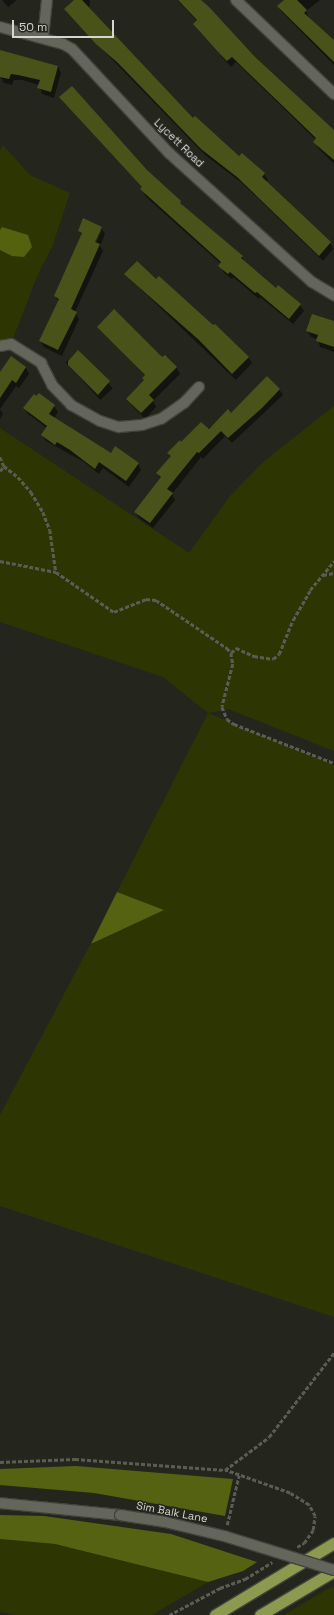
<!DOCTYPE html>
<html>
<head>
<meta charset="utf-8">
<style>
  body { margin:0 }
  #map { position:relative; width:334px; height:1615px; overflow:hidden; background:#24261d; font-family:"Space Grotesk",sans-serif }
  div>[style] { position:absolute }
  [style*='--x'] { left:calc(var(--x)*1px); top:calc(var(--y)*1px); width:calc(var(--w)*1px); rotate:calc(var(--a)*1deg) }
  .green>* { inset:0; background:#2d3503 }
  .forest>* { inset:0; background:#556211 }
  .water>* { inset:0; background:#54610f }
  .shadow>* { inset:0; background:#0007; transform-origin:0 0 }
  .building>* { inset:0; background:#495319 }
  .path>* { height:2.5px; margin-top:-1.25px; transform-origin:0; background:repeating-linear-gradient(90deg,#5b5d55 0 4px,transparent 0 6px) }
  .roads { filter:drop-shadow(1px 0 #41433c) drop-shadow(-1px 0 #41433c) drop-shadow(0 1px #41433c) drop-shadow(0 -1px #41433c) }
  .minor>* { height:10px; margin:-5px; padding:0 5px; transform-origin:5px; border-radius:5px; background:#64665c }
  .tertiary>* { height:10px; margin:-5px; padding:0 5px; transform-origin:5px; border-radius:5px; background:#64665c }
  .trunk>* { height:11px; margin:-5.5px; padding:0 5.5px; transform-origin:5.5px; border-radius:5.5px; background:#8b9a4f }
  .bridges { filter:drop-shadow(1px 0 #41433c) drop-shadow(-1px 0 #41433c) drop-shadow(0 1px #41433c) drop-shadow(0 -1px #41433c) }
  .tertiary-bridge>* { height:10px; margin:-5px; padding:0 5px; transform-origin:5px; border-radius:5px; background:#64665c }
  span { translate:-50% -50%; white-space:nowrap; text-align:center; line-height:1.15; -webkit-text-stroke:3px #24261d; paint-order:stroke }
  .street-label { font-size:11px; color:#d5d6d1 }
  .scale { position:absolute; left:12px; top:20px; width:102px; height:18px; box-sizing:border-box; border:2px solid #d5d6d1; border-top:0; padding-left:5px; font-size:12px; line-height:14px; white-space:nowrap; color:#d5d6d1; -webkit-text-stroke:3px #24261d; paint-order:stroke }
</style>
</head>
<body>
<div id="map">
  <div class="green">
    <i style="clip-path:polygon(3px 145px,30px 175px,70px 193px,52px 247px,38px 274px,11px 344px,0 346px,0 151px)"></i>
    <i style="clip-path:polygon(334px 406px,334px 751px,228px 709px,208px 713px,334px 765px,334px 1317px,0 1206px,0 1115px,90px 945px,163px 910px,117px 892px,208px 713px,163px 677px,0 622px,0 428px,189px 553px,230px 496px,263px 462px)"></i>
    <i style="clip-path:polygon(0 1539px,55px 1544px,208px 1582px,152px 1615px,17px 1615px,0 1612px)"></i>
    <i style="clip-path:polygon(331px 1587px,334px 1588px,334px 1615px,284px 1615px)"></i>
  </div>
  <div class="forest">
    <i style="clip-path:polygon(117px 892px,164px 910px,91px 944px)"></i>
    <i style="clip-path:polygon(76px 1466px,233px 1479px,225px 1516px,94px 1493px,0 1485px,0 1469px)"></i>
    <i style="clip-path:polygon(0 1515px,44px 1516px,171px 1534px,257px 1562px,243px 1571px,208px 1582px,55px 1544px,0 1539px)"></i>
  </div>
  <div class="water">
    <i style="clip-path:polygon(2px 227px,28px 235px,32px 247px,24px 257px,12px 256px,0 250px,0 230px)"></i>
  </div>
  <div class="shadow">
    <i style="clip-path:polygon(2px 0,17px 0,8px 7px)"></i>
    <i style="clip-path:polygon(75px 0,90px 0,89px 9px,193px 119px,239px 158px,264px 174px,268px 180px,266px 182px,330px 243px,333px 249px,323px 261px,242px 183px,205px 155px,69px 15px,65px 9px)"></i>
    <i style="clip-path:polygon(177px 0,199px 0,254px 58px,334px 132px,334px 164px,318px 148px,315px 142px,316px 140px,236px 62px,231px 67px,198px 30px,194px 24px,197px 21px)"></i>
    <i style="clip-path:polygon(286px 0,320px 0,306px 11px,309px 18px,334px 41px,334px 65px,282px 12px,278px 6px)"></i>
    <i style="clip-path:polygon(0 51px,58px 66px,61px 73px,54px 98px,42px 94px,39px 85px,22px 80px,14px 80px,12px 85px,4px 83px,0 76px)"></i>
    <i style="clip-path:polygon(60px 98px,146px 170px,184px 207px,242px 257px,245px 263px,276px 289px,300px 305px,304px 311px,293px 324px,260px 297px,259px 299px,233px 277px,232px 279px,223px 272px,221px 264px,145px 196px,143px 188px)"></i>
    <i style="clip-path:polygon(evenodd,101px 228px,105px 234px,100px 246px,103px 251px,75px 312px,79px 319px,62px 356px,44px 347px,40px 341px,59px 302px,55px 296px,82px 235px,79px 231px,101px 228px,99px 230px,102px 230px,94px 247px,92px 246px,99px 230px)"></i>
    <i style="clip-path:polygon(126px 275px,156px 281px,248px 357px,252px 363px,236px 380px)"></i>
    <i style="clip-path:polygon(334px 322px,334px 352px,320px 347px,318px 339px,311px 337px,307px 331px)"></i>
    <i style="clip-path:polygon(99px 327px,162px 359px,176px 367px,180px 374px,153px 401px,156px 407px,145px 419px,127px 400px,145px 381px,145px 376px)"></i>
    <i style="left:78px;top:351px;width:51px;height:17px;rotate:47deg"></i>
    <i style="clip-path:polygon(26px 368px,29px 374px,19px 388px,16px 386px,7px 399px,0 409px,3px 414px,0 419px,0 374px)"></i>
    <i style="clip-path:polygon(279px 389px,283px 395px,232px 443px,225px 436px,203px 459px,201px 457px,172px 494px,175px 500px,153px 528px,139px 518px,135px 512px,161px 479px,157px 473px,171px 458px,169px 453px,231px 414px)"></i>
    <i style="clip-path:polygon(54px 406px,58px 412px,54px 418px,111px 454px,138px 464px,141px 470px,129px 487px,103px 468px,99px 474px,84px 462px,46px 441px,42px 435px,47px 428px,28px 414px,24px 408px)"></i>
  </div>
  <div class="building">
    <i style="clip-path:polygon(74px 0,82px 0,193px 118px,195px 116px,239px 156px,242px 153px,265px 173px,262px 177px,331px 242px,319px 256px,237px 177px,201px 149px,118px 63px,96px 44px,64px 9px)"></i>
    <i style="clip-path:polygon(178px 0,201px 0,210px 8px,255px 57px,334px 130px,334px 160px,313px 142px,316px 138px,232px 57px,227px 61px,218px 52px,193px 24px,197px 20px)"></i>
    <i style="clip-path:polygon(284px 0,297px 0,307px 10px,304px 13px,334px 40px,334px 62px,277px 6px)"></i>
    <i style="clip-path:polygon(0 50px,58px 66px,51px 92px,37px 88px,40px 80px,18px 75px,11px 74px,9px 79px,0 77px)"></i>
    <i style="clip-path:polygon(72px 86px,147px 170px,181px 201px,180px 203px,243px 256px,241px 258px,276px 288px,278px 285px,301px 304px,289px 319px,257px 292px,255px 293px,230px 272px,228px 274px,218px 266px,221px 262px,140px 189px,142px 187px,59px 97px)"></i>
    <i style="clip-path:polygon(83px 218px,102px 227px,95px 242px,100px 244px,71px 309px,77px 312px,58px 350px,39px 341px,59px 299px,54px 296px,82px 233px,78px 231px)"></i>
    <i style="clip-path:polygon(137px 261px,156px 279px,159px 276px,213px 325px,215px 324px,249px 357px,232px 374px,199px 340px,124px 274px)"></i>
    <i style="clip-path:polygon(114px 309px,162px 357px,165px 355px,177px 367px,149px 395px,154px 400px,141px 413px,126px 399px,144px 380px,142px 378px,145px 375px,97px 327px)"></i>
    <i style="clip-path:polygon(312px 314px,334px 321px,334px 347px,316px 341px,318px 335px,306px 331px)"></i>
    <i style="clip-path:polygon(78px 350px,110px 381px,98px 395px,68px 365px,68px 361px)"></i>
    <i style="clip-path:polygon(11px 356px,26px 367px,16px 383px,12px 380px,0 398px,0 372px)"></i>
    <i style="clip-path:polygon(267px 376px,280px 389px,262px 408px,228px 438px,221px 431px,199px 453px,197px 452px,167px 489px,173px 493px,150px 523px,134px 512px,161px 477px,156px 473px,171px 456px,167px 453px,180px 440px,181px 442px,201px 422px,209px 429px,228px 409px,231px 413px)"></i>
    <i style="clip-path:polygon(39px 393px,55px 405px,49px 414px,111px 453px,115px 446px,139px 463px,126px 481px,99px 462px,95px 469px,70px 450px,57px 442px,55px 445px,41px 435px,47px 426px,23px 408px,34px 394px,36px 396px)"></i>
  </div>
  <div class="path">
    <i style="--x:0;--y:457;--w:10;--a:66"></i>
    <i style="--x:4;--y:466;--w:18;--a:38"></i>
    <i style="--x:18;--y:477;--w:20;--a:49"></i>
    <i style="--x:31;--y:492;--w:23;--a:59"></i>
    <i style="--x:43;--y:512;--w:19;--a:69"></i>
    <i style="--x:50;--y:530;--w:42;--a:81.9"></i>
    <i style="--x:56;--y:572;--w:70;--a:34.6"></i>
    <i style="--x:114;--y:612;--w:35;--a:-22"></i>
    <i style="--x:146;--y:599;--w:10;--a:6"></i>
    <i style="--x:156;--y:600;--w:86;--a:34.1"></i>
    <i style="--x:227;--y:648;--w:6;--a:51"></i>
    <i style="--x:231;--y:653;--w:11;--a:80"></i>
    <i style="--x:233;--y:664;--w:44;--a:104.3"></i>
    <i style="--x:222;--y:707;--w:13;--a:67"></i>
    <i style="--x:227;--y:719;--w:9;--a:36"></i>
    <i style="--x:234;--y:724;--w:107;--a:21.3"></i>
    <i style="--x:0;--y:471;--w:6;--a:-51"></i>
    <i style="--x:0;--y:561;--w:57;--a:11.1"></i>
    <i style="--x:323;--y:575;--w:11;--a:-10"></i>
    <i style="--x:231;--y:653;--w:7;--a:-45"></i>
    <i style="--x:236;--y:648;--w:20;--a:24"></i>
    <i style="--x:254;--y:656;--w:19;--a:9"></i>
    <i style="--x:273;--y:659;--w:8;--a:-40"></i>
    <i style="--x:279;--y:654;--w:37;--a:-68"></i>
    <i style="--x:293;--y:620;--w:34;--a:-60"></i>
    <i style="--x:310;--y:590;--w:38;--a:-50"></i>
    <i style="--x:0;--y:1462;--w:75;--a:-2.3"></i>
    <i style="--x:75;--y:1459;--w:150;--a:4.2"></i>
    <i style="--x:227;--y:1525;--w:51;--a:-76.5"></i>
    <i style="--x:297;--y:1547;--w:8;--a:-30"></i>
    <i style="--x:304;--y:1543;--w:16;--a:-55"></i>
    <i style="--x:313;--y:1530;--w:14;--a:-82"></i>
    <i style="--x:315;--y:1516;--w:13;--a:-119"></i>
    <i style="--x:309;--y:1505;--w:22;--a:-148"></i>
    <i style="--x:290;--y:1493;--w:69;--a:-160.5"></i>
    <i style="--x:225;--y:1470;--w:55;--a:-36.9"></i>
    <i style="--x:269;--y:1437;--w:106;--a:-52.3"></i>
    <i style="--x:169;--y:1615;--w:58;--a:-27.9"></i>
    <i style="--x:220;--y:1588;--w:27;--a:-20"></i>
    <i style="--x:245;--y:1579;--w:32;--a:-32"></i>
  </div>
  <div class="roads">
    <div class="minor">
      <i style="--x:236;--y:0;--w:136;--a:43.8"></i>
      <i style="--x:0;--y:27;--w:65;--a:15.1"></i>
      <i style="--x:63;--y:44;--w:10;--a:29"></i>
      <i style="--x:72;--y:49;--w:142;--a:47"></i>
      <i style="--x:169;--y:153;--w:193;--a:42.1"></i>
      <i style="--x:312;--y:282;--w:26;--a:31"></i>
      <i style="--x:43;--y:38;--w:38;--a:-84"></i>
      <i style="--x:0;--y:346;--w:11;--a:-10"></i>
      <i style="--x:11;--y:344;--w:36;--a:32"></i>
      <i style="--x:41;--y:363;--w:25;--a:63"></i>
      <i style="--x:52;--y:385;--w:28;--a:46"></i>
      <i style="--x:71;--y:405;--w:33;--a:29"></i>
      <i style="--x:100;--y:421;--w:20;--a:18"></i>
      <i style="--x:119;--y:427;--w:23;--a:-5"></i>
      <i style="--x:142;--y:425;--w:20;--a:-18"></i>
      <i style="--x:161;--y:419;--w:28;--a:-35"></i>
      <i style="--x:184;--y:403;--w:22;--a:-47"></i>
    </div>
    <div class="tertiary">
      <i style="--x:0;--y:1503;--w:121;--a:5.7"></i>
    </div>
    <div class="trunk">
      <i style="--x:215;--y:1615;--w:139;--a:-31.2"></i>
      <i style="--x:260;--y:1615;--w:86;--a:-30.7"></i>
    </div>
  </div>
  <div class="bridges">
    <div class="tertiary-bridge">
      <i style="--x:120;--y:1515;--w:46;--a:8.8"></i>
      <i style="--x:165;--y:1522;--w:61;--a:13.3"></i>
      <i style="--x:224;--y:1536;--w:115;--a:17.2"></i>
    </div>
  </div>
  <div class="street-label">
    <span style="left:179px;top:143px;rotate:44deg">Lycett Road</span>
    <span style="left:172px;top:1512px;rotate:11deg">Sim Balk Lane</span>
  </div>
  <div class="scale">50 m</div>
</div>
</body>
</html>
